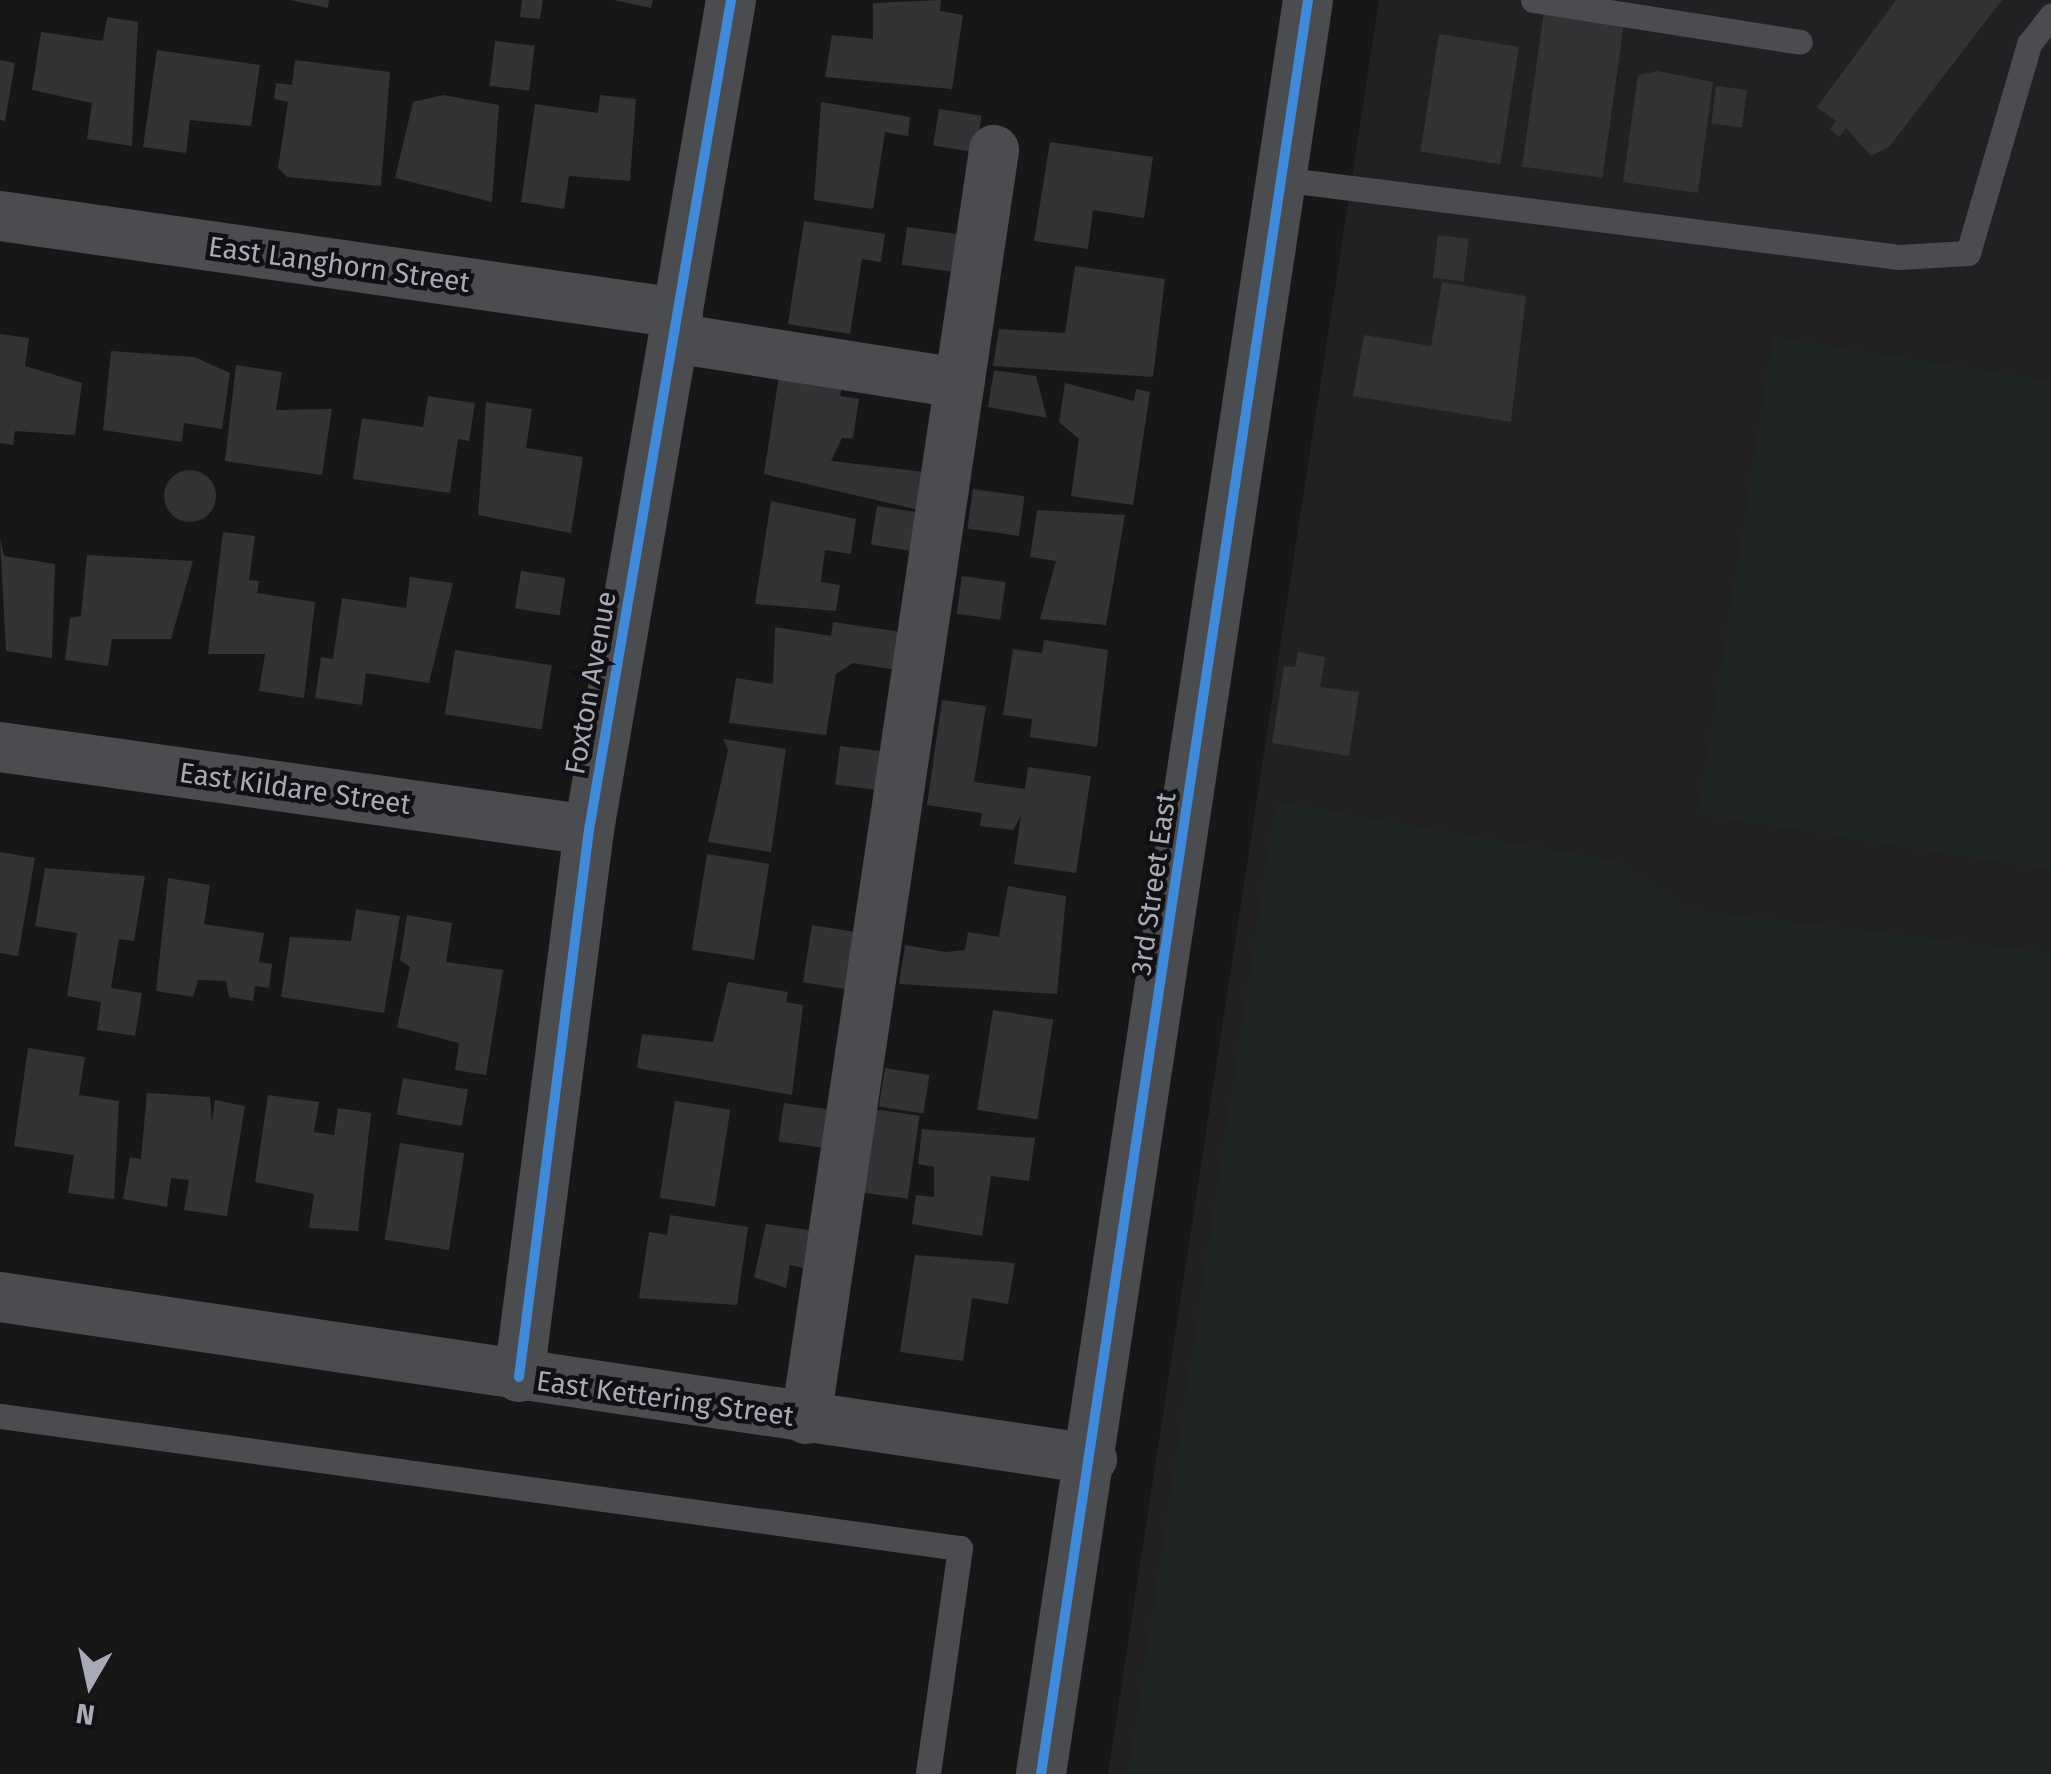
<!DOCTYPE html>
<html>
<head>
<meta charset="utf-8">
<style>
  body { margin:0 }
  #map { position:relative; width:2051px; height:1774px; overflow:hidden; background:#171717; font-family:"Fira Sans",sans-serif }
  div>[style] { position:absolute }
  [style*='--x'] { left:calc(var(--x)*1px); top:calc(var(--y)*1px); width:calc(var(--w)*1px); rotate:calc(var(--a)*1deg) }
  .built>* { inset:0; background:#212123 }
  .green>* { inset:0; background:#1f2621 }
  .building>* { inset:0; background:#333335; transform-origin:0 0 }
  .round { border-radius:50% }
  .service>* { height:25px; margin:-12.5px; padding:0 12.5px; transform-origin:12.5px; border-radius:12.5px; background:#4b4c50 }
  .minor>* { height:50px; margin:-25px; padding:0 25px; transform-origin:25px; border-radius:25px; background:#4b4c50 }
  .cycleway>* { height:10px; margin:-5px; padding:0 5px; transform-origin:5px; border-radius:5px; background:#408adc }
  span { translate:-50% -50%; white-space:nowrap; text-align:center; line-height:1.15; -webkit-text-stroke:9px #111113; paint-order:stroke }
  .street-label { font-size:28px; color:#a8aab8 }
  .north { position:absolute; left:40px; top:1634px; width:100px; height:100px; -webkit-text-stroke:8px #111113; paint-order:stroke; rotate:189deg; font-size:28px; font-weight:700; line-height:40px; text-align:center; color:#a8aab8 }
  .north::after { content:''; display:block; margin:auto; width:35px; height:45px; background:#a8aab8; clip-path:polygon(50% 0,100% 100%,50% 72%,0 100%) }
</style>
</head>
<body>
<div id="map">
  <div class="built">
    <i style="clip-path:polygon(1379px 0,2051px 0,2051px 1774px,1108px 1774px)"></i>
  </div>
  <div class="green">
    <i style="clip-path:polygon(1773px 337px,2051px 381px,2051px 870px,1698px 814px)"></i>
    <i style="clip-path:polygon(1276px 802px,1618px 861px,1687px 909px,2051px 953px,2051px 1774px,1128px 1774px)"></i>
  </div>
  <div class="building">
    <i style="clip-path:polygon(290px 0,329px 0,328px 8px)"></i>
    <i style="clip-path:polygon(522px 0,543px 0,540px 19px,520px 17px)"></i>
    <i style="clip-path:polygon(614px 0,653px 0,651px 8px)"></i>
    <i style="clip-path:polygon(941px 0,940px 11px,963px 15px,952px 89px,825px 77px,832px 35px,873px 39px,873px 3px)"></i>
    <i style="clip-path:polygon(1896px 0,2002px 0,1889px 147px,1871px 156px,1846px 128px,1839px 137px,1830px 129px,1836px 121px,1817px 107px)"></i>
    <i style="left:1544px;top:11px;width:81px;height:157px;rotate:8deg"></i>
    <i style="clip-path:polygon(107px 17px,138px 22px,132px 146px,87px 139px,92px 103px,32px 90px,41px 32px,103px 41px)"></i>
    <i style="left:1439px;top:34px;width:81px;height:119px;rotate:9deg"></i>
    <i style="left:495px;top:41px;width:40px;height:45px;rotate:7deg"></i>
    <i style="clip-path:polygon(157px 50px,260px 65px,251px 126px,190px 120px,186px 153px,143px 147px)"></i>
    <i style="clip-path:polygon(0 60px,15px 63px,5px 121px,0 120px)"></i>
    <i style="clip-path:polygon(295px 60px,390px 72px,381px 186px,287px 177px,278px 168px,288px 102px,274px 99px,276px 83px,292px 85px)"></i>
    <i style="clip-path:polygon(1658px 71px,1713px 82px,1698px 193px,1623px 182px,1638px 75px)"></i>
    <i style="left:1716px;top:86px;width:31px;height:38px;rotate:7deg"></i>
    <i style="clip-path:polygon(443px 95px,499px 105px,492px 202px,395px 178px,413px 102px)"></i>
    <i style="clip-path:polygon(600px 95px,636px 99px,630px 181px,569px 176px,564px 209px,521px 202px,535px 104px,598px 113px)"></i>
    <i style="clip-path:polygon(821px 102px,910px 117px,908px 136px,885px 132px,873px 209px,814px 200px)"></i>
    <i style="left:939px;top:109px;width:43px;height:37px;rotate:9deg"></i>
    <i style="clip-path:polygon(1050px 142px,1153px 157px,1144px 218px,1093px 210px,1088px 249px,1034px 241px)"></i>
    <i style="clip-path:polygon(804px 221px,885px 234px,881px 262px,862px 259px,850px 334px,788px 324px)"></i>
    <i style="left:907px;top:227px;width:56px;height:38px;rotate:8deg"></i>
    <i style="left:1438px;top:235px;width:31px;height:43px;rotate:7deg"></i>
    <i style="clip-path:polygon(1075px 266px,1165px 279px,1153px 377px,993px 366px,999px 329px,1065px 333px)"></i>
    <i style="clip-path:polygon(1442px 282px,1526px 296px,1511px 422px,1353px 396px,1364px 335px,1431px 346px)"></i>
    <i style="clip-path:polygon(0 334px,29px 338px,25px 366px,82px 383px,75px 435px,15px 431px,13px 445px,0 443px)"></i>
    <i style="clip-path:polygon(111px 351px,194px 357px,230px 373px,222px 429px,184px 423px,182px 442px,103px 430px)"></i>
    <i style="clip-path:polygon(236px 365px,282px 372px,276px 410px,332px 409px,322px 475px,225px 461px)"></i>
    <i style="clip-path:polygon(994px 370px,1036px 376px,1047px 418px,988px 407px)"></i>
    <i style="clip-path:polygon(779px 376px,842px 386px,840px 396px,859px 399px,853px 438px,842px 438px,831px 461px,925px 472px,919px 510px,764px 474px)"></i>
    <i style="clip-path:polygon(1065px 383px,1134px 401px,1136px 389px,1150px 392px,1133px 505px,1071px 496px,1079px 439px,1059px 422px)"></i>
    <i style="clip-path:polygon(428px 396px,475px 403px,469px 441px,458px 439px,450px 493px,353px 479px,362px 418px,423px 427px)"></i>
    <i style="clip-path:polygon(486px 402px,532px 409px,526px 448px,583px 457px,571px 533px,478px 515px)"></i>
    <i class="round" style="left:164px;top:470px;width:52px;height:52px"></i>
    <i style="left:973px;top:489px;width:52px;height:40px;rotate:8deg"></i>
    <i style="clip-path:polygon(771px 501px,856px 519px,851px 554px,825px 550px,821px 582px,840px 585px,836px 611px,755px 604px)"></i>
    <i style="left:877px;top:506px;width:43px;height:39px;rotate:9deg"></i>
    <i style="clip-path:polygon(1037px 510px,1125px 515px,1106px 625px,1040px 619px,1056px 561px,1030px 557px)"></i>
    <i style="clip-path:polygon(223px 532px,255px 536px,249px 580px,259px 581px,257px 593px,315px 602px,304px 698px,259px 691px,265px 654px,208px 654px)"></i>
    <i style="clip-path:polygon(0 539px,4px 556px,55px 564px,52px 658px,6px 651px)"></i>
    <i style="clip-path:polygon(87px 555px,193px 561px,171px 639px,112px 639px,108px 666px,65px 660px,70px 618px,81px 616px)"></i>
    <i style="left:521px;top:571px;width:45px;height:38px;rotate:9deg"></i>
    <i style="left:962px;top:576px;width:44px;height:38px;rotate:8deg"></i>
    <i style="clip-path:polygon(410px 577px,453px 583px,429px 683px,366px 673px,362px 705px,315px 698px,321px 657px,333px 659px,342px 598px,406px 608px)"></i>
    <i style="clip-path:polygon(833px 622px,901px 632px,896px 670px,853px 663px,836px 674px,826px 735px,729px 723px,736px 678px,773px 684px,775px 627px,831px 636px)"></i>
    <i style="clip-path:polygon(1044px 640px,1108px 650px,1097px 747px,1030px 737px,1032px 719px,1003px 715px,1013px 649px,1042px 653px)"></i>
    <i style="left:455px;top:650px;width:98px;height:65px;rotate:9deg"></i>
    <i style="clip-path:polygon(1298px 652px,1325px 657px,1320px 687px,1359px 692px,1349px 756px,1272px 743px,1284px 666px,1295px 667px)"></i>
    <i style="clip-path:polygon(942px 700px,986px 706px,974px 782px,1025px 789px,1028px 767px,1091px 776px,1076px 873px,1014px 864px,1021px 816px,1013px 830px,980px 826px,982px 813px,927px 805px)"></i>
    <i style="clip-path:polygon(723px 739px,786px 749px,771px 852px,708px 842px,728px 750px)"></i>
    <i style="left:840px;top:746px;width:43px;height:39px;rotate:7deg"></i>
    <i style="clip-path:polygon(0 852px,35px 858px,18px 956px,0 953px)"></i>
    <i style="left:707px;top:854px;width:63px;height:97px;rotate:9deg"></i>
    <i style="clip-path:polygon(45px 868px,145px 876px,134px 941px,119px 939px,111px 988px,142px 993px,135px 1036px,97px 1030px,101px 1002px,67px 996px,77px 933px,35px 926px)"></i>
    <i style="clip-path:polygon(168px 878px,210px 885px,204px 924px,264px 933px,259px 962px,272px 964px,269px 988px,255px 986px,253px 1001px,229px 997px,226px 981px,198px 980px,193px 997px,156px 991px)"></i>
    <i style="clip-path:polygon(1008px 886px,1066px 896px,1057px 994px,899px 984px,905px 945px,946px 952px,965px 950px,968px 932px,999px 937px)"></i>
    <i style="clip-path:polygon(356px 909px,400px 916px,384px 1013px,281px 997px,290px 937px,351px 941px)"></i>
    <i style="clip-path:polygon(407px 915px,452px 923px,446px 962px,503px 970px,486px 1075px,455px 1070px,459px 1043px,397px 1027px,410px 967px,400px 960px)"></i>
    <i style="left:812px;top:925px;width:44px;height:58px;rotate:9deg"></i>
    <i style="clip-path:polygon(728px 982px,788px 992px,786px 1002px,803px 1005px,792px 1095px,637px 1068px,642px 1034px,713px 1042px)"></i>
    <i style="left:993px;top:1010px;width:61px;height:101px;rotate:9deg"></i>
    <i style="clip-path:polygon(28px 1048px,85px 1057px,79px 1095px,119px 1101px,114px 1199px,68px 1193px,74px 1155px,14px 1146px)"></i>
    <i style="left:885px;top:1068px;width:45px;height:39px;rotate:9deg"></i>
    <i style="left:403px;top:1078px;width:66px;height:37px;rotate:10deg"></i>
    <i style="clip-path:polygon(147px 1093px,210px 1097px,212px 1122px,215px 1100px,245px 1106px,227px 1216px,184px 1210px,189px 1180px,171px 1178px,167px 1207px,123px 1199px,130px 1157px,141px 1159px)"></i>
    <i style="clip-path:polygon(268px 1095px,319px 1102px,314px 1132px,334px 1135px,338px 1108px,371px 1113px,358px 1231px,309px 1228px,314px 1194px,255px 1182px)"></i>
    <i style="left:675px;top:1101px;width:56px;height:98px;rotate:9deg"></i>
    <i style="left:784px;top:1103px;width:43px;height:39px;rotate:8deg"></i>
    <i style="left:872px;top:1109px;width:48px;height:84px;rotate:8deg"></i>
    <i style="clip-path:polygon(922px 1129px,1035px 1138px,1029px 1181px,991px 1176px,982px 1236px,912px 1224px,916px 1195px,934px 1197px,934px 1167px,918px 1164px)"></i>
    <i style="left:400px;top:1143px;width:65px;height:98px;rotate:9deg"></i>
    <i style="clip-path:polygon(670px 1215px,748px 1227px,737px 1305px,639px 1298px,649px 1232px,667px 1235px)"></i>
    <i style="clip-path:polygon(766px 1224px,809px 1230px,803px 1268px,790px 1265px,786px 1288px,754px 1277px)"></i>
    <i style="clip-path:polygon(915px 1255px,1015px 1263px,1008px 1304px,972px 1298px,963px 1361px,900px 1352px)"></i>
  </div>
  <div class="service">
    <i style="--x:1533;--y:0;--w:270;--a:8.9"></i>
    <i style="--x:1280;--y:179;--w:624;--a:7.18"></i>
    <i style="--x:1899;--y:257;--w:69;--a:-3.3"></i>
    <i style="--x:1968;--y:253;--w:218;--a:-73.7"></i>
    <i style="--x:2029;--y:44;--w:36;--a:-52"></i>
    <i style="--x:0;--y:1416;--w:969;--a:7.83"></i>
    <i style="--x:960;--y:1548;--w:228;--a:98.1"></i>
  </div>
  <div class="minor">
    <i style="--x:0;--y:216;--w:685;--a:8.14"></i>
    <i style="--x:674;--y:338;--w:289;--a:9"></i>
    <i style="--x:0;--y:747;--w:595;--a:8.02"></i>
    <i style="--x:0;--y:1297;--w:1104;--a:8.44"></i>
    <i style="--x:519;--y:1377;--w:551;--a:-82.71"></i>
    <i style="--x:589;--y:830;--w:842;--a:-80.29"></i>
    <i style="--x:806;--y:1419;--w:1283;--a:-81.57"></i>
    <i style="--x:1041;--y:1774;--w:1794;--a:-81.44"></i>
  </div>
  <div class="cycleway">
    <i style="--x:519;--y:1377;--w:551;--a:-82.71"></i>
    <i style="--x:589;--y:830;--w:842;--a:-80.29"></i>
    <i style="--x:1041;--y:1774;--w:1794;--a:-81.44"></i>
  </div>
  <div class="street-label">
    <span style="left:339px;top:265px;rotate:8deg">East Langhorn Street</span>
    <span style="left:591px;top:683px;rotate:-80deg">Foxton Avenue</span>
    <span style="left:295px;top:789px;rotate:8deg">East Kildare Street</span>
    <span style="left:1154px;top:884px;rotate:-82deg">3rd Street East</span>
    <span style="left:665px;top:1399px;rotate:8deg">East Kettering Street</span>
  </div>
  <div class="north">N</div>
</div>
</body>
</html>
